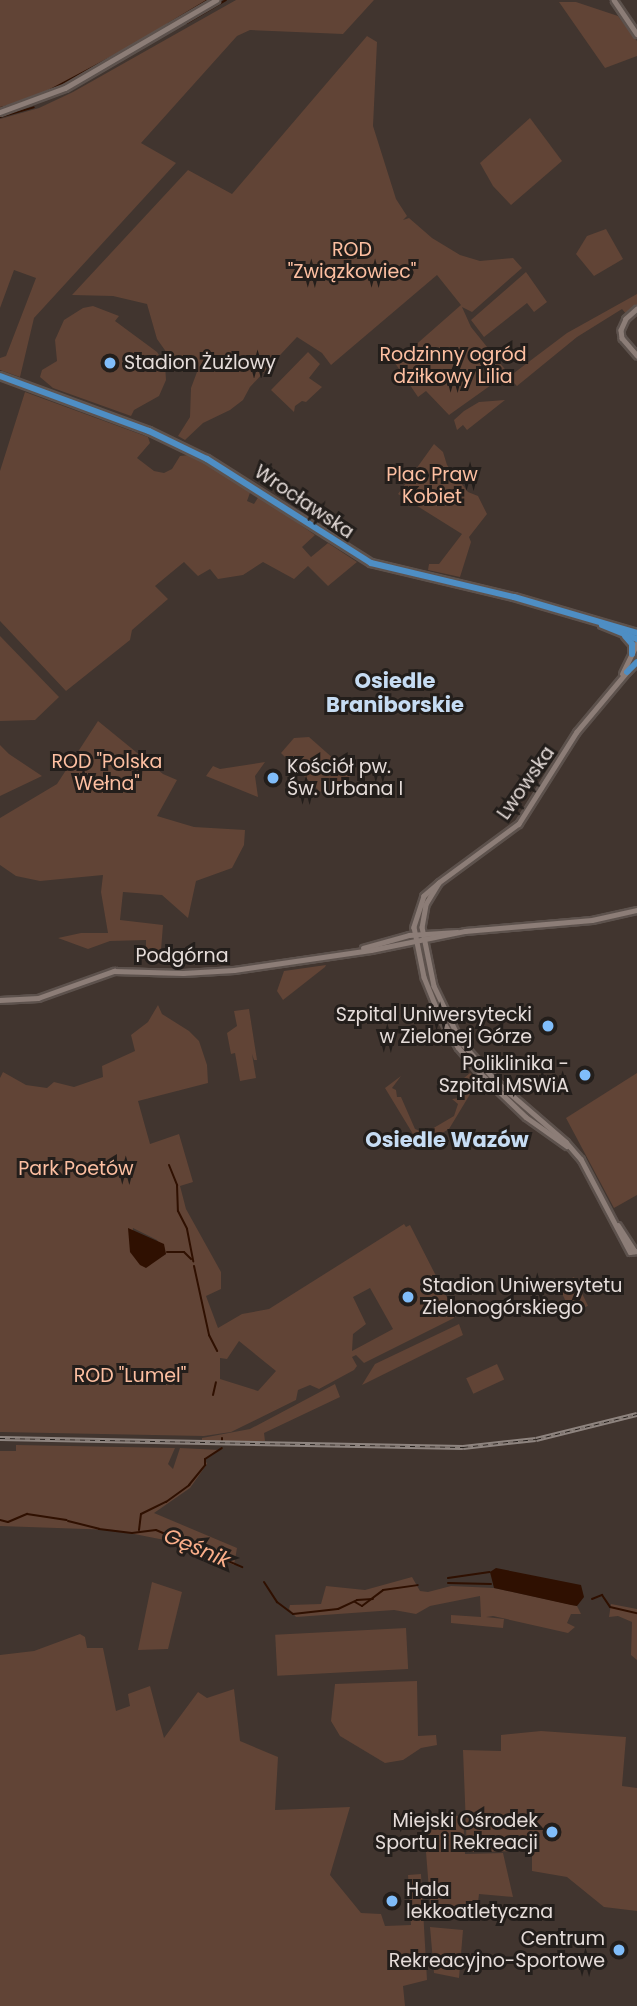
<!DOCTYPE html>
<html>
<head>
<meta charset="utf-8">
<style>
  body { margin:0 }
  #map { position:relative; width:637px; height:2006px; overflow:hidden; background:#41352f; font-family:Poppins,sans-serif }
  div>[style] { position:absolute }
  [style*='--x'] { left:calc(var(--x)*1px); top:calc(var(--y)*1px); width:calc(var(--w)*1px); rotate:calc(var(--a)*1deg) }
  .green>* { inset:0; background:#614436; transform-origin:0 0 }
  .water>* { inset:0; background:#2f1001 }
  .stream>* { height:2px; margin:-1px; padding:0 1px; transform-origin:1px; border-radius:1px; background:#2f1001 }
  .roads { filter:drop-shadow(2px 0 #5d524d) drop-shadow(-2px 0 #5d524d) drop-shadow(0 2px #5d524d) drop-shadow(0 -2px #5d524d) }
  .minor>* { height:4.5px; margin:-2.25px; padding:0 2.25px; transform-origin:2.25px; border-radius:2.25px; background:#8c7d77 }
  .major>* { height:6px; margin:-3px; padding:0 3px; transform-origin:3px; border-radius:3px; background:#4e8ec4 }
  .rail>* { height:4.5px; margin-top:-2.25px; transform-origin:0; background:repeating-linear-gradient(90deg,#231e1b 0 5px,#8e847f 0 10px); box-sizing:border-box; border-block:2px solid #8e847f }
  .dots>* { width:19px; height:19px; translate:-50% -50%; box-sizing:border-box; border:4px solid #231e1b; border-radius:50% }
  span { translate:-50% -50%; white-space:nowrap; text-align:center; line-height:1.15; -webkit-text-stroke:6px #231e1b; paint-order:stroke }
  .park-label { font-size:19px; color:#fdbfa1 }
  .poi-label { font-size:19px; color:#e5dcd9 }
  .left { translate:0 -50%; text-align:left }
  .right { translate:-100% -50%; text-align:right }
  .street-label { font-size:19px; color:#e5dcd9 }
  .neighbourhood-label { font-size:21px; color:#c6dcf3; font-weight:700 }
  .water-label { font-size:21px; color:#fcaf8a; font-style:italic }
</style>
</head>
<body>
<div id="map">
  <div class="green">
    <i style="clip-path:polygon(0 0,210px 0,59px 86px,0 108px)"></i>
    <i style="clip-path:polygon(236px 0,374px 0,343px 34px,250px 30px,237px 36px,141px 143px,176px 163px,34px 318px,20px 377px,0 370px,0 358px,6px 356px,36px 278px,14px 270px,0 308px,0 119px,39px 108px,73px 92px)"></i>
    <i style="clip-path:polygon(559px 2px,576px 2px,618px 16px,637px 41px,637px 56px,605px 68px)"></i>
    <i style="clip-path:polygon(367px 36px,377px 42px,373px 126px,396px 199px,407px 216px,403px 220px,409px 218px,432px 238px,460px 255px,480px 261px,513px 258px,522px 268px,472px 312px,462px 307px,471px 327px,508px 373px,449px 415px,426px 391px,418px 397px,395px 363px,461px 305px,437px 275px,331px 365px,322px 353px,297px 337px,250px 387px,243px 400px,230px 410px,203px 423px,185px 440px,178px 436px,190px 417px,191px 388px,197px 372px,174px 363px,157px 339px,147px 304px,113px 296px,72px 295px,188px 170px,232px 194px)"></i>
    <i style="clip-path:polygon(530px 118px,562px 161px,511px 205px,493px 186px,480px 163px)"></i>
    <i style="clip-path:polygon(606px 229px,623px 259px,594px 276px,576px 254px,587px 236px)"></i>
    <i style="clip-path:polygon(526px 272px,547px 302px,534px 312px,527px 303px,484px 337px,471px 320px)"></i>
    <i style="clip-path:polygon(637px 294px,637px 306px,627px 315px,622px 309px,577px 337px,517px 386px,512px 381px,507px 385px,502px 382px,567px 333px)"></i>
    <i style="clip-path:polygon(93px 306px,119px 316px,115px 321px,157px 352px,165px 364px,166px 380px,159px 396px,134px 410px,131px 416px,53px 388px,40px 377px,42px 370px,57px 361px,55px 340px,64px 320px,83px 308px)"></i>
    <i style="clip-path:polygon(308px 352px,320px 364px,309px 378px,322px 387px,306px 402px,302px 401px,295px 406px,294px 412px,271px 390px)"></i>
    <i style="clip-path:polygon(25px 392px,148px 437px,150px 443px,137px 458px,154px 471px,164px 473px,172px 469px,180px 456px,189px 455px,251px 490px,247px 501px,254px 504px,259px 496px,315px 535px,302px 547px,311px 557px,328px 543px,357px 562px,328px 586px,308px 566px,294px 579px,263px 562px,243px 575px,218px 579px,210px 569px,198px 576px,184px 562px,155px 586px,168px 599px,132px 630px,130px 640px,66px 691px,0 621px,0 471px)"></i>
    <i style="clip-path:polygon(505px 400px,467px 430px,463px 425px,457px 430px,454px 420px,464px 411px,479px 402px)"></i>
    <i style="clip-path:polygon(434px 444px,443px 452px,447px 465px,468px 492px,478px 496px,487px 514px,469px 537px,471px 542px,460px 577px,428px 570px,429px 564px,439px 564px,462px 534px,398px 494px)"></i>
    <i style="clip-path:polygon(0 636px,59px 697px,35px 720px,0 721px)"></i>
    <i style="clip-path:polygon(98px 721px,163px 774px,177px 780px,157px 816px,194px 827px,245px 830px,244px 845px,232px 868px,196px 881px,188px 918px,162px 895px,123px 892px,120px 920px,163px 925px,161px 950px,146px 949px,146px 940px,110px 941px,88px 949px,58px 938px,81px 933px,108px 933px,101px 892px,103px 875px,40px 881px,16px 876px,0 865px,0 818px,57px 784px)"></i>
    <i style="clip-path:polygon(309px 737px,352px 775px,329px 794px,319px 791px,281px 753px,294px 738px)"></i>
    <i style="clip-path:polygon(0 745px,9px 754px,42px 776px,0 796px)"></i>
    <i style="clip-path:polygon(265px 762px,255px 776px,258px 797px,206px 776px,213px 766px,220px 769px)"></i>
    <i style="clip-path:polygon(326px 965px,325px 967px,283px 1000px,277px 991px,284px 971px)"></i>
    <i style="clip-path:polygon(evenodd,158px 1005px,162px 1014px,189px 1031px,199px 1041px,207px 1065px,208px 1083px,138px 1101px,150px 1144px,179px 1134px,193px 1182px,180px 1186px,186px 1209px,221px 1272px,221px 1289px,206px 1296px,218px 1328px,242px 1314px,269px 1309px,404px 1224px,406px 1227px,410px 1225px,455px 1313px,454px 1318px,364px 1363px,356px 1355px,352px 1357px,357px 1366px,354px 1370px,319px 1389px,310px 1385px,298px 1390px,296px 1400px,231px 1432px,204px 1436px,0 1432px,0 1078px,3px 1072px,26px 1085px,47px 1088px,54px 1082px,74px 1087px,103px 1077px,102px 1066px,135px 1051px,131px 1035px,148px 1022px,158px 1005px,133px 1228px,157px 1240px,166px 1254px,161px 1257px,130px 1252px,133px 1228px,158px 1005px,370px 1288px,393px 1329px,352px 1351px,353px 1334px,366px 1324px,353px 1297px,370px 1288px,158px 1005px,239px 1341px,276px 1371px,258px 1391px,220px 1379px,220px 1358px,227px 1359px,239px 1341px)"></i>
    <i style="clip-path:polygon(249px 1009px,257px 1060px,254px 1060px,252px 1054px,256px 1078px,240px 1081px,235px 1053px,231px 1054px,227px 1033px,237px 1026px,234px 1011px)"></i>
    <i style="clip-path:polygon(470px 1073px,478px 1081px,449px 1129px,427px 1142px,416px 1139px,385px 1088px,401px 1076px,392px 1088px,396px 1090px,397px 1097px,401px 1097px,415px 1129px,425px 1133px,454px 1116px,458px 1104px,452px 1099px,459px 1098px,470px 1087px,464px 1078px)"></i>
    <i style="clip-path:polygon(637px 1073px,637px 1195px,614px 1208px,566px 1118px)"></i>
    <i style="left:574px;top:1277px;width:32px;height:18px;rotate:64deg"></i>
    <i style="clip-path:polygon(459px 1324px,463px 1335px,362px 1385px,375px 1364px)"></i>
    <i style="left:497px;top:1364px;width:17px;height:34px;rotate:65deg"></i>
    <i style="clip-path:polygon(335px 1384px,340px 1397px,264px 1433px,265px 1441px,202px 1441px,202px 1438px,250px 1429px)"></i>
    <i style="clip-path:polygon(16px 1445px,175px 1448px,168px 1464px,173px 1469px,180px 1448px,220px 1450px,205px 1459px,207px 1464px,190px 1488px,154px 1513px,237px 1548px,234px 1565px,190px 1545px,114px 1530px,0 1526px,0 1451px,16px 1451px)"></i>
    <i style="clip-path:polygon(412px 1577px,420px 1591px,428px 1592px,451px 1586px,494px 1588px,577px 1606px,581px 1614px,571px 1614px,567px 1623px,575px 1627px,568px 1633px,493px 1616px,486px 1617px,504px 1619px,503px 1628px,451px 1623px,451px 1615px,481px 1617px,480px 1596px,430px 1606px,416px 1614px,394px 1610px,296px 1617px,289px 1609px,290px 1605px,321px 1604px,326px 1586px,365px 1590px)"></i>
    <i style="clip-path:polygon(152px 1582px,182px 1592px,168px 1649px,138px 1650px)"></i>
    <i style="clip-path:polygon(611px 1604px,637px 1609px,637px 1660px,631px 1655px,632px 1622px,618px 1616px,609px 1617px)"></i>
    <i style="left:406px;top:1628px;width:41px;height:131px;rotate:87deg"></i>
    <i style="clip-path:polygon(80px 1634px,85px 1637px,87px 1648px,103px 1648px,116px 1711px,130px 1706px,128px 1694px,150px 1686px,164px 1738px,198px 1692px,207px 1698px,234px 1689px,240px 1741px,278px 1757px,275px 1810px,350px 1807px,330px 1875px,361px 1913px,381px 1914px,385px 1926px,411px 1925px,408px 1875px,421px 1874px,427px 1980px,403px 1986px,405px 2006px,0 2006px,0 1655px,34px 1651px)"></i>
    <i style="clip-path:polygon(417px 1681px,418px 1736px,436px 1735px,437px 1745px,421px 1748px,403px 1760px,385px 1763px,340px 1736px,331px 1721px,335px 1684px)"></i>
    <i style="clip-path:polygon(541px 1731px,626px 1737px,622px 1786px,637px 1788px,637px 1911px,604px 1907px,567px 1877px,532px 1871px,532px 1851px,467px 1852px,463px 1750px,501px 1751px,501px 1735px)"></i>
    <i style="clip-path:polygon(452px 1816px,463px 1816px,465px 1854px,503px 1853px,513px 1897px,479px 1894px,476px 1919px,431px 1915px,424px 1827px,452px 1826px)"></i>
    <i style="clip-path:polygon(430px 1927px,463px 1930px,459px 1978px,434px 1973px)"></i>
  </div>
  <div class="water">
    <i style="clip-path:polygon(128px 1228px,164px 1244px,166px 1254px,146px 1268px,140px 1265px,130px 1252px)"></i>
    <i style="clip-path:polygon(496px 1568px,581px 1585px,584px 1597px,577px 1606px,571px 1605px,494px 1588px,490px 1572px)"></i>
  </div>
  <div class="stream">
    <i style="--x:187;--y:23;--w:45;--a:-30.5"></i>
    <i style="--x:168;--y:24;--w:47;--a:-31"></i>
    <i style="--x:41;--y:95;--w:110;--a:-28.2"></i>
    <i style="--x:0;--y:108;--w:13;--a:-13"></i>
    <i style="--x:0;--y:117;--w:35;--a:-16"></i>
    <i style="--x:169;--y:1165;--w:22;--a:68"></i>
    <i style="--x:177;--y:1185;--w:26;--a:88"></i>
    <i style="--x:178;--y:1211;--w:20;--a:63"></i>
    <i style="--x:187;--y:1229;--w:33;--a:79"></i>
    <i style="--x:167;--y:1252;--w:17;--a:0"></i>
    <i style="--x:184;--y:1252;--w:10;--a:45"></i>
    <i style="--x:194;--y:1266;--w:71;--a:77.7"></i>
    <i style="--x:209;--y:1335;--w:18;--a:63"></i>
    <i style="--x:213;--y:1395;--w:13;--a:-77"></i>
    <i style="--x:222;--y:1438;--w:2;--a:90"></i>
    <i style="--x:0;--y:1520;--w:8;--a:14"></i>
    <i style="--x:8;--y:1522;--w:21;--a:-23"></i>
    <i style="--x:27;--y:1514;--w:40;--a:8.5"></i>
    <i style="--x:68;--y:1521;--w:32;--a:14"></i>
    <i style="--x:99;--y:1529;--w:33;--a:7"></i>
    <i style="--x:132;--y:1533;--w:24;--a:-7"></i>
    <i style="--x:156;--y:1530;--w:94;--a:23.3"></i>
    <i style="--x:139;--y:1530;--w:16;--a:-83"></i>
    <i style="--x:141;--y:1514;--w:28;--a:-26"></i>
    <i style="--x:166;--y:1502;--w:29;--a:-36"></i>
    <i style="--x:189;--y:1485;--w:26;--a:-51"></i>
    <i style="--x:205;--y:1465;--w:6;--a:-90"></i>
    <i style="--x:205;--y:1459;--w:20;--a:-33"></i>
    <i style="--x:448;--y:1578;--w:42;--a:-8.1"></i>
    <i style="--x:264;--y:1582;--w:24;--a:57"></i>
    <i style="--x:277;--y:1602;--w:20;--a:37"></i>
    <i style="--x:293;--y:1614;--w:45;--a:-6.3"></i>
    <i style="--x:338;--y:1609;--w:21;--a:-25"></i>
    <i style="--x:357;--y:1600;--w:16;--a:-4"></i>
    <i style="--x:448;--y:1583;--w:43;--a:1.3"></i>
    <i style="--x:592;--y:1599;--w:11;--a:-22"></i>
    <i style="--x:602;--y:1595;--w:14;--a:56"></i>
    <i style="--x:610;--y:1607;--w:28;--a:13"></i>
    <i style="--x:355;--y:1602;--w:8;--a:30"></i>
    <i style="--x:362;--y:1606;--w:26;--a:-37"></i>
    <i style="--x:383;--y:1590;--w:35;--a:-8"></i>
  </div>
  <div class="roads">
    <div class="minor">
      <i style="--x:614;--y:0;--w:41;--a:55.9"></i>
      <i style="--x:0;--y:112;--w:69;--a:-20.3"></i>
      <i style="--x:65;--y:88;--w:175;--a:-30.2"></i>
      <i style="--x:637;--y:309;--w:15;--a:138"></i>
      <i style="--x:626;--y:319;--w:12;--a:114"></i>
      <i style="--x:621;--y:330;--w:8;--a:83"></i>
      <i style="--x:622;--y:338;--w:23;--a:49"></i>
      <i style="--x:629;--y:670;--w:81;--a:130"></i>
      <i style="--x:577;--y:732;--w:109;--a:122.2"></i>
      <i style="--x:519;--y:824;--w:99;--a:143.6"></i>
      <i style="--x:439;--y:883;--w:26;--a:121"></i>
      <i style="--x:426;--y:905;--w:22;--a:100"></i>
      <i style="--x:422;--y:927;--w:60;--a:78.5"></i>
      <i style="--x:434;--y:986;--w:62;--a:64.3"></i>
      <i style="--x:461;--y:1042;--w:55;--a:47.9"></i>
      <i style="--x:498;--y:1083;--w:90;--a:40.9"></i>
      <i style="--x:566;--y:1142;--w:23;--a:49"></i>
      <i style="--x:581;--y:1159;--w:105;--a:62.2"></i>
      <i style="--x:630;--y:1252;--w:7;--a:-8"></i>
      <i style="--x:622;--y:674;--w:34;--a:-64"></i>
      <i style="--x:439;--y:883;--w:20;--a:139"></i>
      <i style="--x:424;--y:896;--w:33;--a:108"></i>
      <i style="--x:414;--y:927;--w:51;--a:78.7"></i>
      <i style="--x:424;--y:977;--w:40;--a:68"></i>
      <i style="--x:439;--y:1014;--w:38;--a:60"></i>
      <i style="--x:458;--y:1047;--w:35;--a:50"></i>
      <i style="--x:481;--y:1074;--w:62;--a:43.7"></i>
      <i style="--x:526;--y:1117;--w:50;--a:35.3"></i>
      <i style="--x:363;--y:948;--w:48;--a:-15.8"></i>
      <i style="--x:409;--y:935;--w:48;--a:-3.6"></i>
      <i style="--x:0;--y:1000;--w:38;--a:-3"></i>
      <i style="--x:38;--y:998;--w:81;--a:-19.6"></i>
      <i style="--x:114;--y:971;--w:69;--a:1.7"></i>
      <i style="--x:183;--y:973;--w:51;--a:-3.4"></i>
      <i style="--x:234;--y:970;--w:138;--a:-8.3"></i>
      <i style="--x:371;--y:950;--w:96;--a:-11.4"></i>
      <i style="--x:465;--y:931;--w:127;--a:-5"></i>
      <i style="--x:592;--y:920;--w:46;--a:-12.5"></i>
      <i style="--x:618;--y:1225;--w:31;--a:57"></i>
    </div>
    <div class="major">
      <i style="--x:0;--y:376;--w:159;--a:20.3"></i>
      <i style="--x:149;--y:431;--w:64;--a:25.8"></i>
      <i style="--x:207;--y:459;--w:194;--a:32.4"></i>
      <i style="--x:371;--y:563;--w:147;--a:13.4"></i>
      <i style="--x:514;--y:597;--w:128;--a:16.3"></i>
      <i style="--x:602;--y:625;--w:38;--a:22"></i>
      <i style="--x:625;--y:636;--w:11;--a:49"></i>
      <i style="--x:632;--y:644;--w:10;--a:90"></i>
      <i style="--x:627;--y:672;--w:14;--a:-45"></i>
    </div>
  </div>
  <div class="rail">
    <i style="--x:0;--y:1438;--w:463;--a:1.1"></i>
    <i style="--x:463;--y:1447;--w:73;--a:-6.3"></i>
    <i style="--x:536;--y:1439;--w:104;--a:-13.9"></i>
  </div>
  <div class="dots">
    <i style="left:110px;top:363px;background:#80bdfa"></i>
    <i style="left:273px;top:778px;background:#80bdfa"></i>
    <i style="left:548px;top:1026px;background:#80bdfa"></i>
    <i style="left:585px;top:1075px;background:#80bdfa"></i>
    <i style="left:408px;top:1297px;background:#80bdfa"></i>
    <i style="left:552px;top:1832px;background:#80bdfa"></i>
    <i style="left:392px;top:1901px;background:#80bdfa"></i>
    <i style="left:619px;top:1950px;background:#80bdfa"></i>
  </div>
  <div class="park-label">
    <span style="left:352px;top:261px">ROD<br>"Związkowiec"</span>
    <span style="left:453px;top:366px">Rodzinny ogród<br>dziłkowy Lilia</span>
    <span style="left:432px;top:486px">Plac Praw<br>Kobiet</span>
    <span style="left:107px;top:773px">ROD "Polska<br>Wełna"</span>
    <span style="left:76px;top:1169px">Park Poetów</span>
    <span style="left:130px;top:1376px">ROD "Lumel"</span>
  </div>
  <div class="poi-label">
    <span class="left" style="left:124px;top:363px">Stadion Żużlowy</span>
    <span class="left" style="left:287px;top:778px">Kościół pw.<br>Św. Urbana I</span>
    <span class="right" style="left:532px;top:1026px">Szpital Uniwersytecki<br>w Zielonej Górze</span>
    <span class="right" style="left:569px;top:1075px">Poliklinika -<br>Szpital MSWiA</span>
    <span class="left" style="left:422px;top:1297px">Stadion Uniwersytetu<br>Zielonogórskiego</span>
    <span class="right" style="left:538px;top:1832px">Miejski Ośrodek<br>Sportu i Rekreacji</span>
    <span class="left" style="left:406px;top:1901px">Hala<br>lekkoatletyczna</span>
    <span class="right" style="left:605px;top:1950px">Centrum<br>Rekreacyjno-Sportowe</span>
  </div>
  <div class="street-label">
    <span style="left:304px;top:502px;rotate:34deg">Wrocławska</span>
    <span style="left:526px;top:783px;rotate:-55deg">Lwowska</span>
    <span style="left:182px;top:956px">Podgórna</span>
  </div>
  <div class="neighbourhood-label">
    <span style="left:395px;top:693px">Osiedle<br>Braniborskie</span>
    <span style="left:447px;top:1140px">Osiedle Wazów</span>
  </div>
  <div class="water-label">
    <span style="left:197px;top:1548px;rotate:23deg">Gęśnik</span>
  </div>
</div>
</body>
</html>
